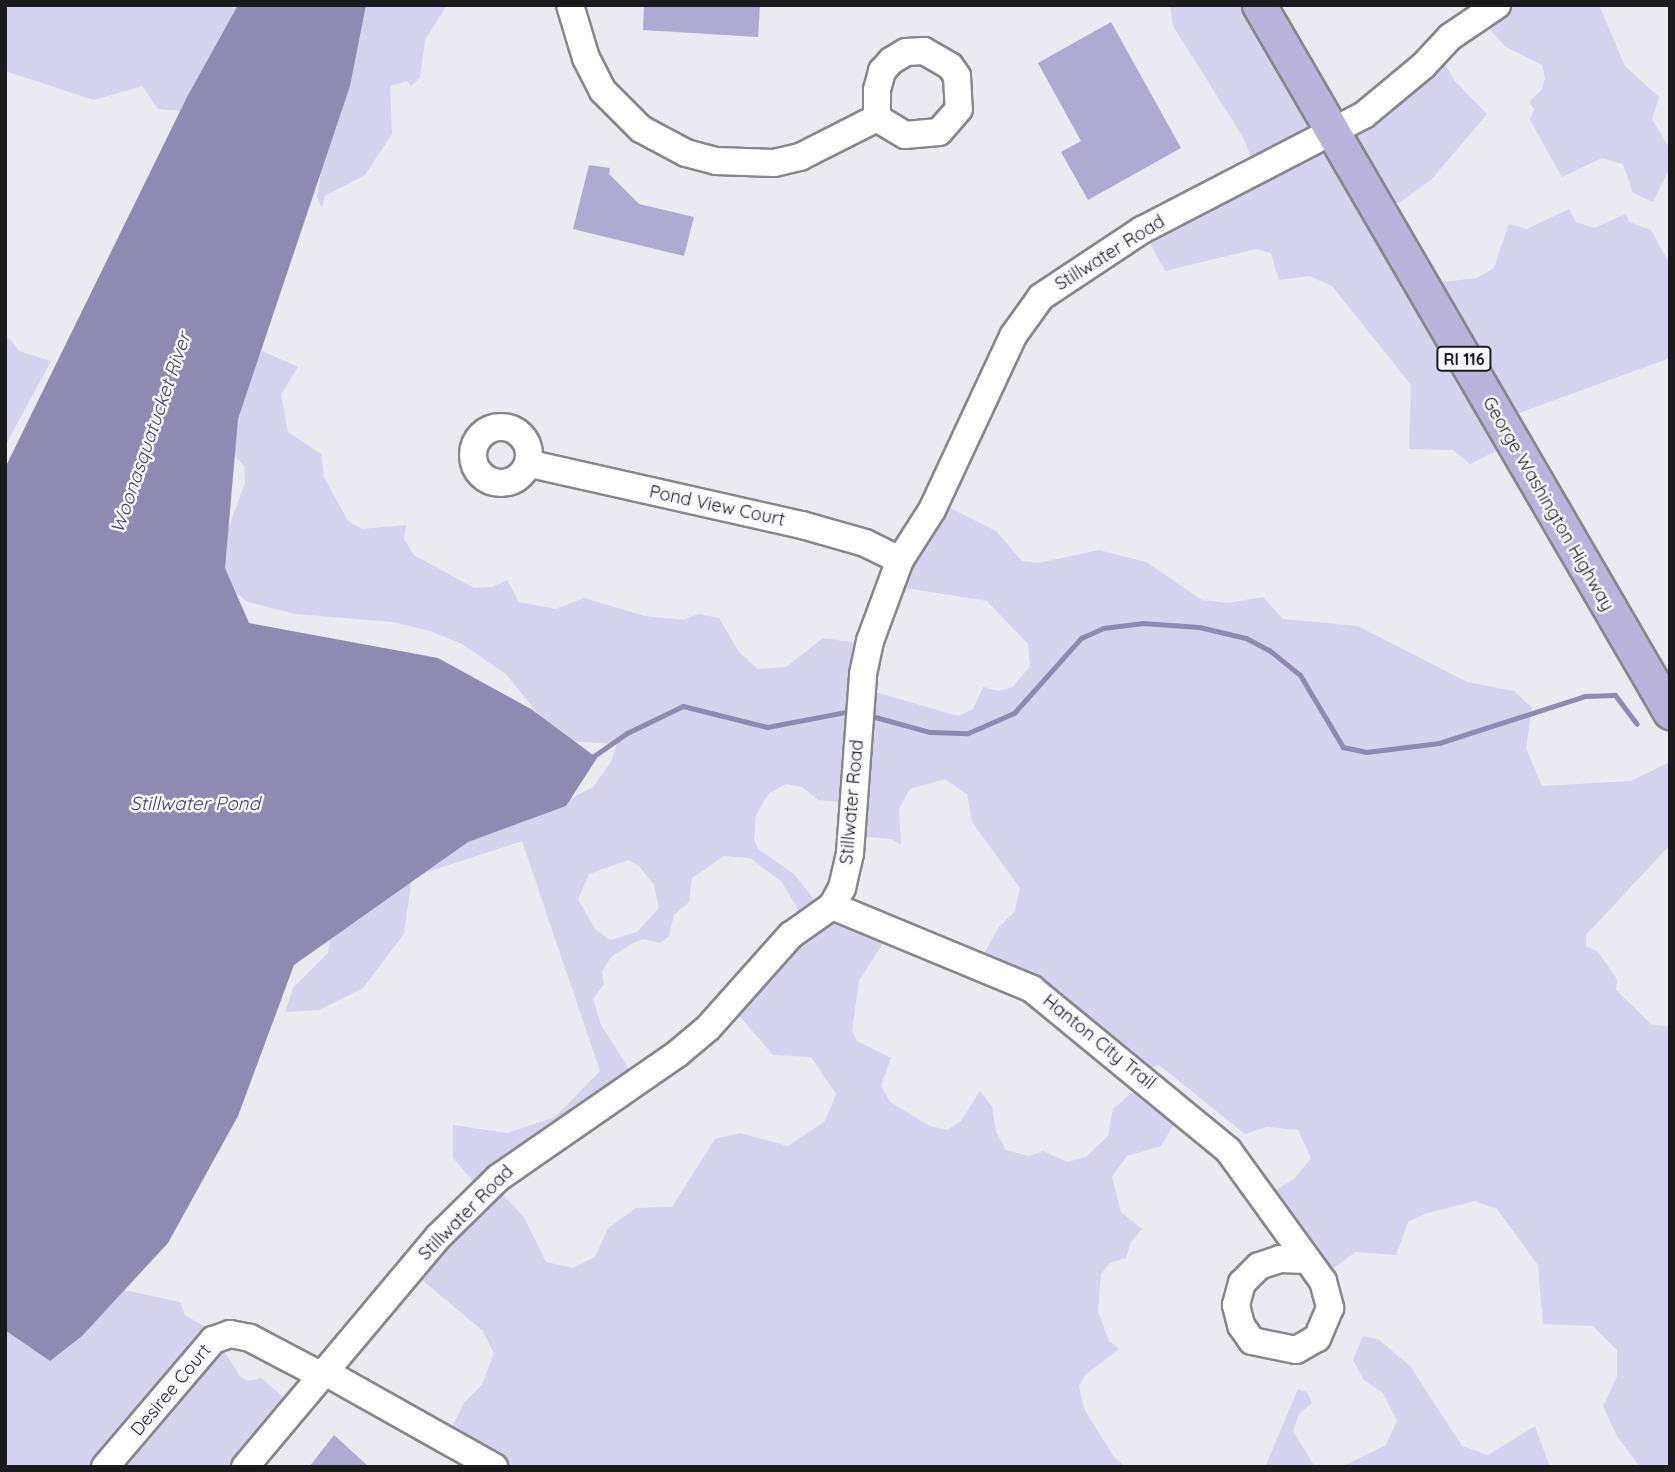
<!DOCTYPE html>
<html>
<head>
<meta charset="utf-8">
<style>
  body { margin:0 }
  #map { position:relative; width:1675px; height:1472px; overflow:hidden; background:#ebeaf0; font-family:Quicksand,sans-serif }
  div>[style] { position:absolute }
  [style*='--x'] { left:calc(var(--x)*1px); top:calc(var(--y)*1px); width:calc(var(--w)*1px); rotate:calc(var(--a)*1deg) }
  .green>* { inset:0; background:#d6d3ee }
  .water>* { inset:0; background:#8f8ab1 }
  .stream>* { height:5px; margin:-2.5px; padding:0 2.5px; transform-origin:2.5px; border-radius:2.5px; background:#8f8ab1 }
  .building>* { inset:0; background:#aeaad2 }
  .roads { filter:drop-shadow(2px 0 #86868b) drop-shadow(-2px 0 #86868b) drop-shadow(0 2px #86868b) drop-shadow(0 -2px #86868b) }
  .minor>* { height:26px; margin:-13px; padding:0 13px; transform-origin:13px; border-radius:13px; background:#fff }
  .minor>.ring { margin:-13px; padding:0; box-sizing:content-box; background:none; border:26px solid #fff; border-radius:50% }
  .major>* { height:33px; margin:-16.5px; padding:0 16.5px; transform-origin:16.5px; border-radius:16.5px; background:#bab4dc }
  span { translate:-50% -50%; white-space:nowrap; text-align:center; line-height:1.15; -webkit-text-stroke:5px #f8f8fe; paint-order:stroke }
  .shield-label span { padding:2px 5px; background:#f8f8fe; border:2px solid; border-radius:5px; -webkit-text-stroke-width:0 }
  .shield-label { font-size:16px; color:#1b1b1d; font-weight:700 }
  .street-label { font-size:18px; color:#1b1b1d }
  .water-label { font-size:19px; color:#453b70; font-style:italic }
  .frame { position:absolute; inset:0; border:7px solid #1b1b1d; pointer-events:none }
</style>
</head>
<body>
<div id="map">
  <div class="green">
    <i style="clip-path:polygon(5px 5px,249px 5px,182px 111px,158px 109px,142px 86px,94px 100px,5px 71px)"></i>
    <i style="clip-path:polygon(348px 5px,447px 5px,425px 40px,420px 78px,411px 86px,407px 81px,390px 86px,392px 134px,365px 175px,325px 196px,322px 208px,317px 197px)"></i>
    <i style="clip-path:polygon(1170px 5px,1257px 5px,1331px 132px,1433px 45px,1455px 81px,1487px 114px,1432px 179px,1399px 203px,1369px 199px,1449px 334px,1443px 282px,1477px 278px,1494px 268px,1509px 224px,1527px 229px,1569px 209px,1576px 222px,1594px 228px,1626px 214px,1629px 222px,1651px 230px,1670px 265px,1670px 358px,1514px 415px,1510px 444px,1470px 464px,1453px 450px,1409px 449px,1411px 385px,1332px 286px,1309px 276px,1279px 280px,1271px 253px,1256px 249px,1165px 271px,1144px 232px,1257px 172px,1243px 137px,1173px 26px)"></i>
    <i style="clip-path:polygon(1485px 5px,1599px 5px,1625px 66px,1659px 97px,1652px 119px,1670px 149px,1670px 167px,1653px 202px,1633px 193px,1623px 164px,1602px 158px,1562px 177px,1530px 120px,1534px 109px,1529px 102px,1542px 89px,1545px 78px,1542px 65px,1506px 47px,1476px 15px)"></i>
    <i style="clip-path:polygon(5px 334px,19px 351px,51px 361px,5px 446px)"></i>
    <i style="clip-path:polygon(evenodd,262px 351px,298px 367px,281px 395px,288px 432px,321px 454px,324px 477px,348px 521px,362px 529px,406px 525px,404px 539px,414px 555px,474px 588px,492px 587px,507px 580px,519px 602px,555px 609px,584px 598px,645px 616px,684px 620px,698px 614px,719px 618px,739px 652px,758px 669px,786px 667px,823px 638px,871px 645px,865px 689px,958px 716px,973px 709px,983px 687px,999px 691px,1013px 687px,1030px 666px,1028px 644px,987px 601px,893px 586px,940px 503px,996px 531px,1022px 561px,1038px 563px,1099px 550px,1146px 562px,1202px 600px,1227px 603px,1263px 597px,1283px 619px,1358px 626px,1467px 682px,1514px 691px,1532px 708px,1526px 748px,1542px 786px,1631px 781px,1670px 762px,1670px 845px,1586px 935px,1586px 946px,1598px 952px,1617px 979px,1616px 990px,1651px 1024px,1670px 1027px,1670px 1467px,1640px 1467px,1617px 1436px,1603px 1406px,1617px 1377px,1617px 1350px,1593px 1326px,1543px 1324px,1538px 1265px,1497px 1209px,1475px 1201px,1427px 1213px,1408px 1222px,1396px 1255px,1356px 1252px,1318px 1279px,1265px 1197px,1295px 1178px,1311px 1158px,1298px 1130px,1267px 1127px,1245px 1134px,1159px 1065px,1139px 1072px,980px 961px,999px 927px,1015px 911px,1020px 888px,972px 822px,967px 794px,945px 779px,910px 789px,899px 809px,901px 845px,891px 839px,855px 836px,855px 803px,818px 800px,802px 787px,786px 784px,769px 793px,756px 815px,754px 840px,758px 849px,794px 874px,823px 911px,890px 932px,859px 981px,852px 1031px,857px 1041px,891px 1058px,881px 1086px,890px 1102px,930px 1126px,947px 1130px,961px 1121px,980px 1091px,992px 1106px,996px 1132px,1006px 1150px,1029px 1156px,1043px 1151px,1067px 1162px,1086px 1157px,1108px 1136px,1113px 1109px,1132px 1093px,1163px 1092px,1184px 1108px,1161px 1146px,1127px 1156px,1112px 1177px,1121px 1212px,1142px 1229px,1131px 1242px,1126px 1258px,1110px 1263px,1101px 1274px,1098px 1311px,1109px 1341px,1119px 1349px,1085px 1375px,1079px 1386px,1084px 1409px,1114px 1457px,1126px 1467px,496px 1467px,447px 1437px,464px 1403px,482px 1385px,494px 1353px,482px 1330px,416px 1275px,483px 1193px,453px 1158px,453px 1125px,507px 1133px,555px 1117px,600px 1071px,522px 841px,412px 877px,404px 934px,363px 988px,319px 1010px,285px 1012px,293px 988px,328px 953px,333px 915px,411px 846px,570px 799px,593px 787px,611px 762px,617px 744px,579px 742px,555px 735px,506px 674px,462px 644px,430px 631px,393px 622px,295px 614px,248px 602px,236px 593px,223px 573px,224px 540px,245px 483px,244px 466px,222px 439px,225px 420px,262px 351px,724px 856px,750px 858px,781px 881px,807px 925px,731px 1006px,773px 1055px,811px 1057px,836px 1094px,825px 1121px,788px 1146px,740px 1133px,715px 1139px,672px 1207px,636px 1208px,608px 1228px,595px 1257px,573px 1268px,546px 1262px,524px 1217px,495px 1186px,638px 1083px,601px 1025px,593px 999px,604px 984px,602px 971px,611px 957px,633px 943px,643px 939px,660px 943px,669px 936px,674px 915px,689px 902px,692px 878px,724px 856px,262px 351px,628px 860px,639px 866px,654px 885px,659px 908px,637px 932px,610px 940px,595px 929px,578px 899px,589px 874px,628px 860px)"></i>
    <i style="clip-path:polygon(115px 1288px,180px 1302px,185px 1315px,240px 1347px,219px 1343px,240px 1376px,247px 1381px,261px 1378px,295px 1407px,247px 1467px,5px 1467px,5px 1316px)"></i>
    <i style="clip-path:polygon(1363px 1336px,1378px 1339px,1410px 1366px,1462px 1446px,1488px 1455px,1535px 1426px,1550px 1467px,1341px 1467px,1386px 1445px,1397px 1421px,1383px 1393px,1364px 1380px,1353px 1360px)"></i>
    <i style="clip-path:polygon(1298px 1389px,1307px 1392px,1312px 1403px,1299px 1414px,1293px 1431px,1315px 1467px,1265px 1467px)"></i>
  </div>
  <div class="water">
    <i style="clip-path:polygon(238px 5px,366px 5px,350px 86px,238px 419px,225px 568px,249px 623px,438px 658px,531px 709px,597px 758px,566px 806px,468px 842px,294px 965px,238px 1116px,168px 1243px,82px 1336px,50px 1361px,5px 1330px,5px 468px,187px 97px)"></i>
  </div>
  <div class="stream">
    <i style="--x:875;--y:717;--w:57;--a:15.3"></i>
    <i style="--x:930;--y:732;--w:38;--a:2"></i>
    <i style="--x:968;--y:733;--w:50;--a:-23.5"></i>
    <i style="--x:1014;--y:713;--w:101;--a:-48.2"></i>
    <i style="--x:1081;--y:638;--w:24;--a:-24"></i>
    <i style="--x:1103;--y:628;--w:39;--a:-7"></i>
    <i style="--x:1142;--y:623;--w:57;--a:4"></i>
    <i style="--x:1199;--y:627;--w:48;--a:13.2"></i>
    <i style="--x:1246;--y:638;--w:26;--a:28"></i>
    <i style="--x:1269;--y:650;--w:40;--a:39"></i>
    <i style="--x:1300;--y:675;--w:84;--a:59.2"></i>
    <i style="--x:1343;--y:747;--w:24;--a:12"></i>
    <i style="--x:1366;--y:752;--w:74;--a:-7"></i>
    <i style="--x:1439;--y:743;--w:153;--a:-17.8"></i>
    <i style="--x:1585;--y:696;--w:30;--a:-2"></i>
    <i style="--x:1615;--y:695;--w:36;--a:53"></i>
    <i style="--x:591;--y:758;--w:44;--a:-34.8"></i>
    <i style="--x:627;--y:733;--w:62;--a:-25.7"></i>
    <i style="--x:683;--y:706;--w:87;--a:14"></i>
    <i style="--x:767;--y:727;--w:86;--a:-10.8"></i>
  </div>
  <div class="building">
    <i style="clip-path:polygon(644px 5px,760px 5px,758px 37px,643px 30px)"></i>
    <i style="clip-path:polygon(1111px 22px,1181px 148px,1088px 200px,1061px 152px,1081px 141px,1038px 63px)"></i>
    <i style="clip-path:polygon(589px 165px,610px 168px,609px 174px,639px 204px,694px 217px,684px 256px,573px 229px)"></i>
    <i style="clip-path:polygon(334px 1435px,369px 1467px,309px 1467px)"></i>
  </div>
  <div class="roads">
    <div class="minor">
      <i style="--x:570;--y:5;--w:55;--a:73.2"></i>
      <i style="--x:586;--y:58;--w:37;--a:63"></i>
      <i style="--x:603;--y:91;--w:54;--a:45"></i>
      <i style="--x:641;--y:129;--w:51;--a:28.1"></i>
      <i style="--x:686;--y:153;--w:31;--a:15"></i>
      <i style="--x:716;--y:161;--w:58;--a:2"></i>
      <i style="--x:774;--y:163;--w:27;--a:-13"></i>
      <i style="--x:800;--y:157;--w:86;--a:-26.9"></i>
      <i style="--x:924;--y:51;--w:30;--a:30"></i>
      <i style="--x:950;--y:66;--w:12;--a:55"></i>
      <i style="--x:957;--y:76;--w:33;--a:87"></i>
      <i style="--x:959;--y:109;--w:30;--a:131"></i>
      <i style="--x:939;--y:132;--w:34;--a:175"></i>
      <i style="--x:905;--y:135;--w:33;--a:-149"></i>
      <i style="--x:877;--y:118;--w:28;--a:-90"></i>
      <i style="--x:877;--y:90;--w:20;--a:-75"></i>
      <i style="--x:882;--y:71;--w:13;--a:-48"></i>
      <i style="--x:891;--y:61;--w:17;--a:-31"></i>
      <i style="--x:906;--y:52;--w:18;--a:-3"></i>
      <i class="ring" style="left:473px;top:427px;width:30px;height:30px"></i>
      <i style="--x:531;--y:464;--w:278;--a:12.7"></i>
      <i style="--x:802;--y:525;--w:66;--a:15.9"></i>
      <i style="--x:865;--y:543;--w:39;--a:26"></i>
      <i style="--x:832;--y:906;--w:217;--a:22.5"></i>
      <i style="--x:1032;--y:989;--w:254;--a:39.4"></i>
      <i style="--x:1228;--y:1150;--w:162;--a:54.1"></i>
      <i style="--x:1323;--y:1281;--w:28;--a:75"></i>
      <i style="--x:1330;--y:1308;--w:33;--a:113"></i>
      <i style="--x:1317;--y:1338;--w:24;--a:150"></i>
      <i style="--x:1296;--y:1350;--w:45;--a:-168.4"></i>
      <i style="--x:1252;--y:1341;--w:19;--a:-125"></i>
      <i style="--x:1241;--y:1325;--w:21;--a:-104"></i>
      <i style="--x:1236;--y:1305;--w:23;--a:-75"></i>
      <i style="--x:1242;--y:1283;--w:24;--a:-45"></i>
      <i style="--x:1259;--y:1266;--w:22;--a:-18"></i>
      <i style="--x:1280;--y:1259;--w:27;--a:2"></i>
      <i style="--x:325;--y:1372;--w:194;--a:29.3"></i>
      <i style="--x:105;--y:1467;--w:167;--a:-49.6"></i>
      <i style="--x:213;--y:1340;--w:18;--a:-19"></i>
      <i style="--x:230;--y:1334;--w:20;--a:11"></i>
      <i style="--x:250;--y:1338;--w:81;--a:27.8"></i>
      <i style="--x:245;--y:1467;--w:302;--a:-50"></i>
      <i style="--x:439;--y:1236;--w:83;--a:-44.5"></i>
      <i style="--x:498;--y:1178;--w:218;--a:-34.7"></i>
      <i style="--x:677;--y:1054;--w:40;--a:-40"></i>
      <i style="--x:708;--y:1028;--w:125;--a:-48.3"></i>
      <i style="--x:791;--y:935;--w:50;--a:-35.3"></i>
      <i style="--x:832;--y:906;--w:21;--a:-61"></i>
      <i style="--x:842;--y:888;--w:36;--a:-77"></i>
      <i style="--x:850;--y:853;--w:179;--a:-85.8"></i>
      <i style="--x:863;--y:674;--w:34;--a:-78"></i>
      <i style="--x:870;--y:641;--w:86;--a:-69.7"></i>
      <i style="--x:900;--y:560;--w:59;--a:-57.4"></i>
      <i style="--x:932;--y:510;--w:192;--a:-65"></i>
      <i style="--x:1013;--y:336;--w:48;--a:-54.3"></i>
      <i style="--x:1041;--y:297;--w:121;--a:-33.6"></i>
      <i style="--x:1142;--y:230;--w:250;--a:-27.4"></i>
      <i style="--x:1364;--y:115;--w:77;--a:-39.7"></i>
      <i style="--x:1423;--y:66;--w:40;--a:-47"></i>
      <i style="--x:1450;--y:37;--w:57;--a:-34.2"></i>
    </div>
    <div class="major">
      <i style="--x:1259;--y:5;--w:818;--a:59.83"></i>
    </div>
  </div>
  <div class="shield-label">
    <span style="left:1464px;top:359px">RI 116</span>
  </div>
  <div class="street-label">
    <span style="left:1110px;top:253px;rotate:-32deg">Stillwater Road</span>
    <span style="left:1548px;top:504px;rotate:60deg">George Washington Highway</span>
    <span style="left:717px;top:506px;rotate:12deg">Pond View Court</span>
    <span style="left:852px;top:802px;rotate:-85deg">Stillwater Road</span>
    <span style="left:1099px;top:1042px;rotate:39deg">Hanton City Trail</span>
    <span style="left:466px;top:1213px;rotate:-45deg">Stillwater Road</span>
    <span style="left:171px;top:1390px;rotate:-50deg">Desiree Court</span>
  </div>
  <div class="water-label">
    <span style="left:151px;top:433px;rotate:-71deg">Woonasquatucket River</span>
    <span style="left:195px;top:804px">Stillwater Pond</span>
  </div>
  <div class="frame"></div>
</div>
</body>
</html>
